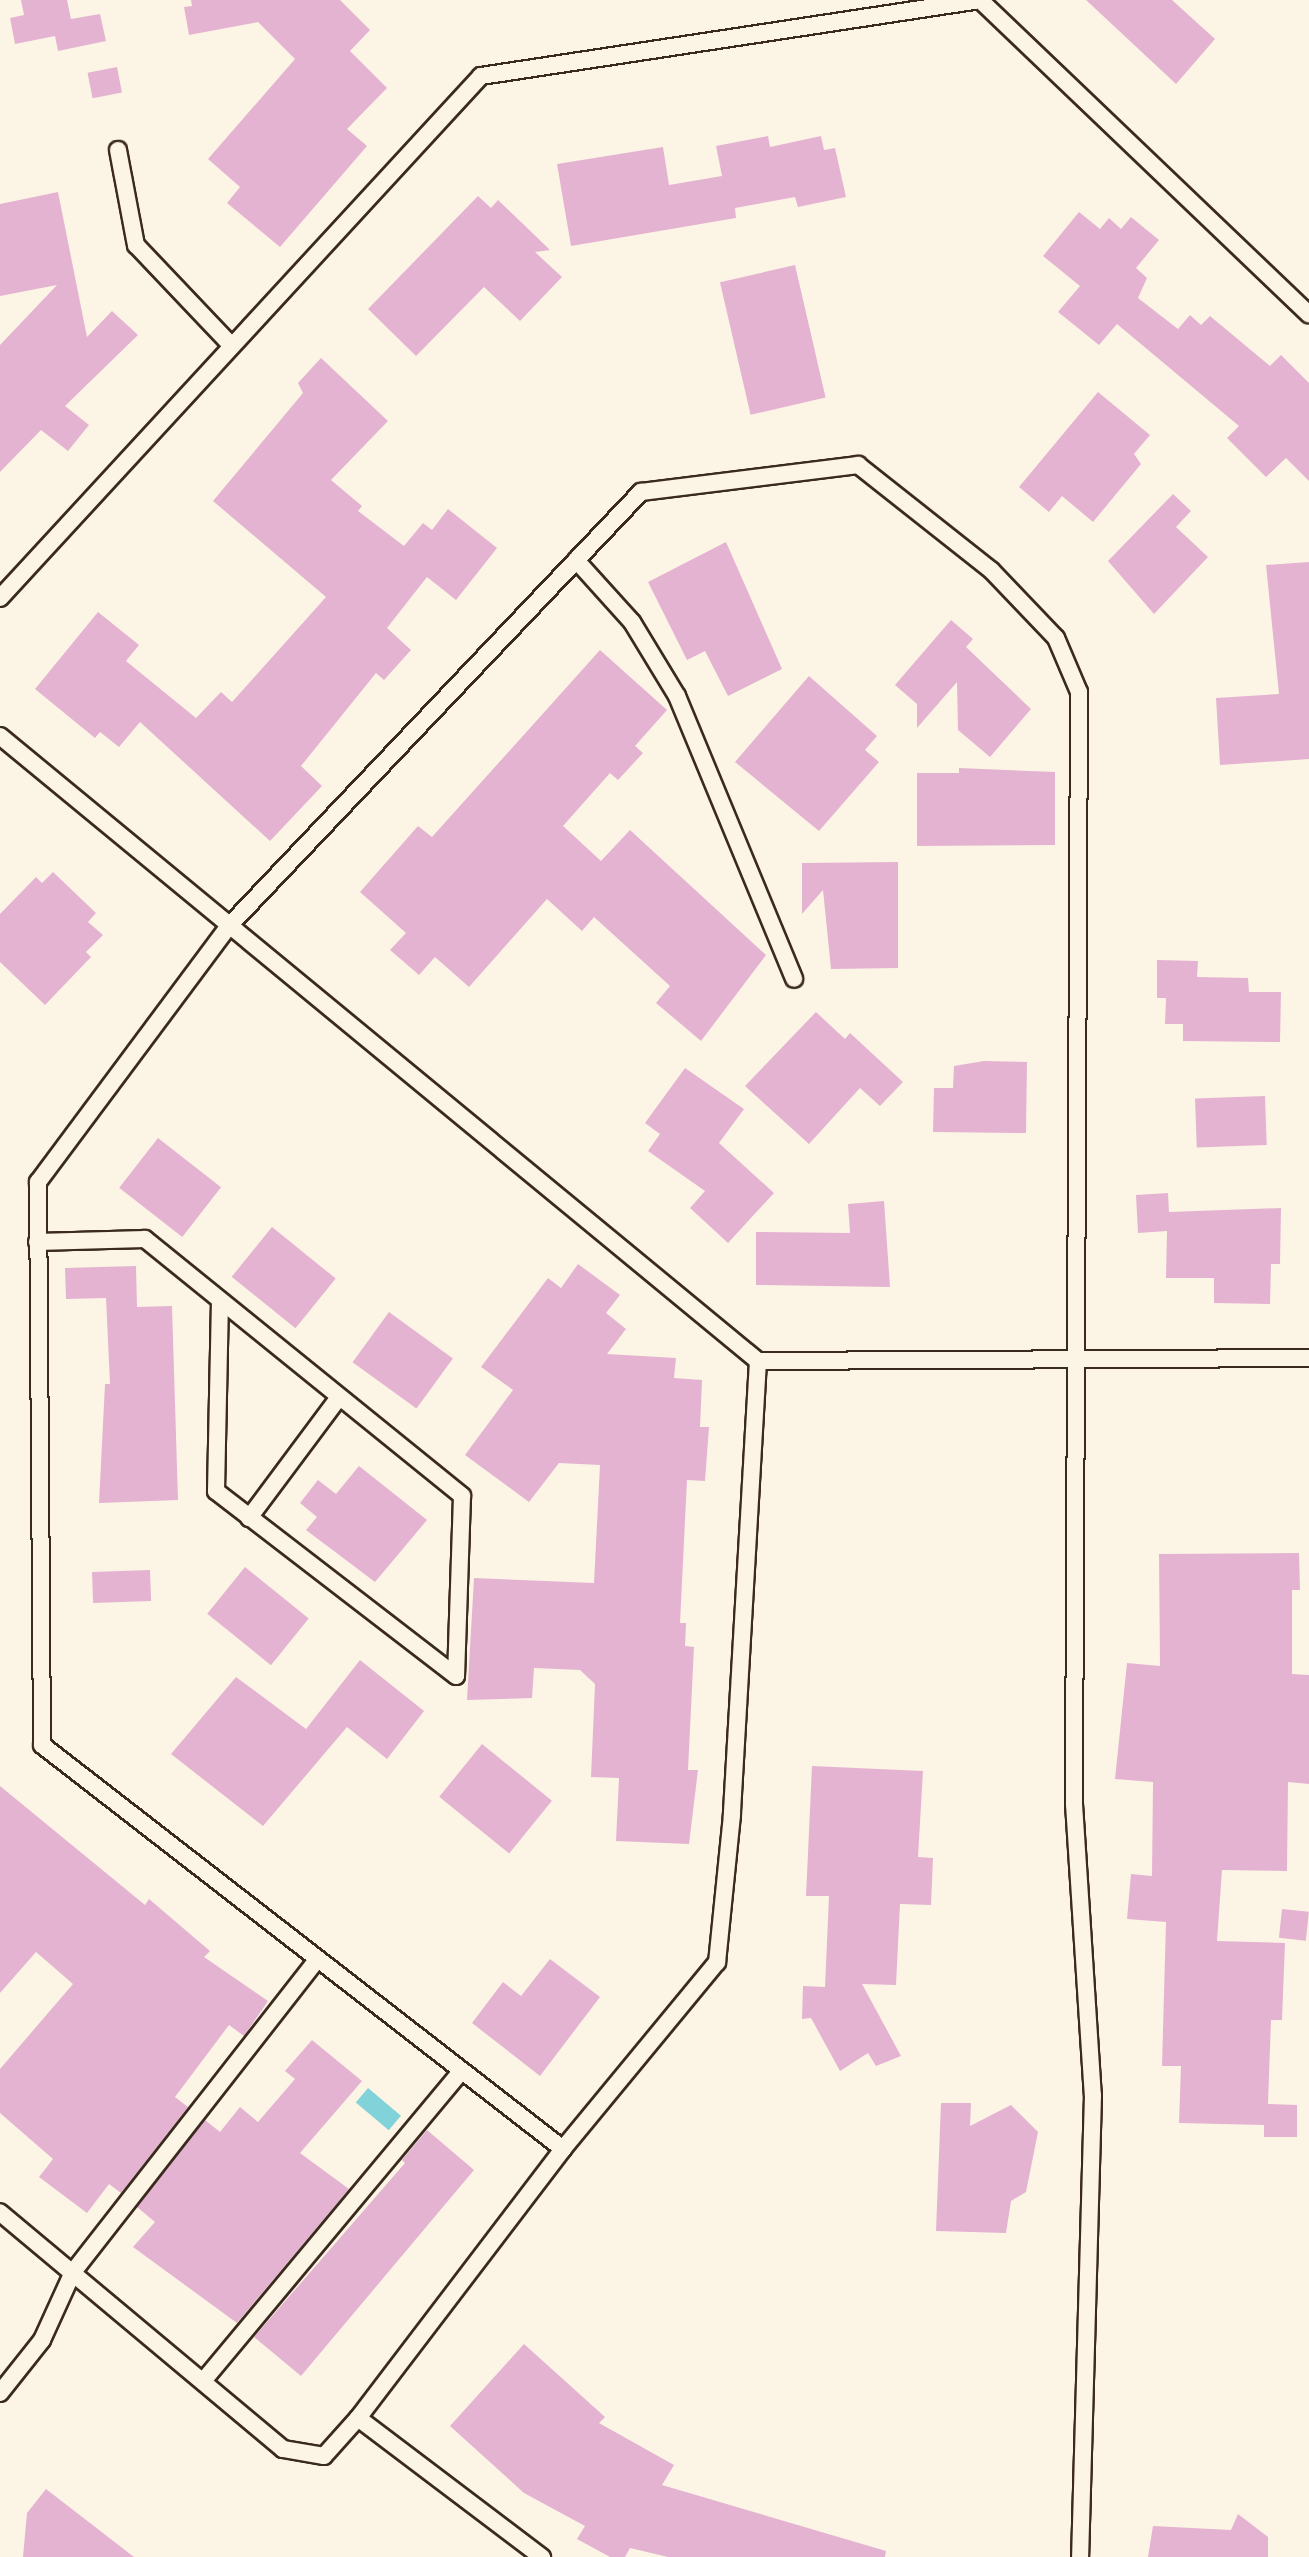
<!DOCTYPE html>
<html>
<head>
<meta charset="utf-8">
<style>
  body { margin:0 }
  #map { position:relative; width:1309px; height:2557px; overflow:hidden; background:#fcf5e5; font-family:"Gochi Hand",sans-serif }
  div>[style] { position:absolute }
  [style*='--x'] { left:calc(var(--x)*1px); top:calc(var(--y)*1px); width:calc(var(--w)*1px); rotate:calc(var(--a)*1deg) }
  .water>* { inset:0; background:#81d3d9; transform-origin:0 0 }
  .building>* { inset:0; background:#e5b3d2; transform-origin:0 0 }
  .roads { filter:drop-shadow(2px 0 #3b2a1e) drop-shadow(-2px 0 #3b2a1e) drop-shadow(0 2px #3b2a1e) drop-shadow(0 -2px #3b2a1e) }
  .service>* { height:16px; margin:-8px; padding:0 8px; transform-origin:8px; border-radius:8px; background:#fcf5e5 }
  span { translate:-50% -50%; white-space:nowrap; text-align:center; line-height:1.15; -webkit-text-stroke:6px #fcf5e5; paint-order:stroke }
</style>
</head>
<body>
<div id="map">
  <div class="water">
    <i style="left:368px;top:2088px;width:43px;height:19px;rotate:40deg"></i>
  </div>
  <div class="building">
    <i style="clip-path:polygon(21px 0,67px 0,71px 19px,100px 14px,106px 41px,58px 51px,55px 36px,15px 44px,10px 18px,24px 15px)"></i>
    <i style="clip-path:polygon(191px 0,340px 0,370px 30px,350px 51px,387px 88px,347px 129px,367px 146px,280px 247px,227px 203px,240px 187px,208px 159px,295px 59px,258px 22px,189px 35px,184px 7px,192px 6px)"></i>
    <i style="clip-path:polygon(1086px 0,1172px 0,1215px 39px,1176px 84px)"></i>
    <i style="left:117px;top:67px;width:26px;height:30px;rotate:79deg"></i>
    <i style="clip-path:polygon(768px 136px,770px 147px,821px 136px,824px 150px,835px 148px,846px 197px,798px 207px,795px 197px,735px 208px,736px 218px,571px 246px,557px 164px,663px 147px,669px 185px,722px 176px,716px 146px)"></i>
    <i style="clip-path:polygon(58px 192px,87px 337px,112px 311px,138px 335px,65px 406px,89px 425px,68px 451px,41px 430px,0 472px,0 345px,57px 285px,0 296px,0 204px)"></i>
    <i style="clip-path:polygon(478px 196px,491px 208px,498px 200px,550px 250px,535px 252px,562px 277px,520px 321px,484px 287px,416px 356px,368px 309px)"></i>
    <i style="clip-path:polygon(1079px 212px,1100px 229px,1109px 218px,1121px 229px,1131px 217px,1159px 240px,1136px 268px,1147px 278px,1138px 298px,1178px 329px,1190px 315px,1201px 325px,1210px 316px,1270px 366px,1281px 355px,1309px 383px,1309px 481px,1286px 458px,1266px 477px,1227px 438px,1239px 426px,1117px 324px,1099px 345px,1058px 312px,1080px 286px,1043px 256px)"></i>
    <i style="left:795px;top:265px;width:136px;height:77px;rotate:77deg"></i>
    <i style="clip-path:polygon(321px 358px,388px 421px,331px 480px,362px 506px,358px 511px,404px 546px,423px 523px,432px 530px,448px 509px,497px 548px,456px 600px,427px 577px,387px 628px,411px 650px,384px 680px,376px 673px,301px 766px,322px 786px,270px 841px,140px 722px,119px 747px,100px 732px,95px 738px,35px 689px,98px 612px,139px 645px,126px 661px,196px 718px,221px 692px,232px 702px,326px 597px,213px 501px,303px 393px,298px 383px)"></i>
    <i style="clip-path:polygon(1098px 392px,1150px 435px,1134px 454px,1141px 464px,1093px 522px,1062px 496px,1049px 512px,1019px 487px)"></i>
    <i style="clip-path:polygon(1173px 494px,1191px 511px,1176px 527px,1208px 557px,1154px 614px,1108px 561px)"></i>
    <i style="clip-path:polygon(726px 542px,782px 669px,728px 696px,705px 651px,687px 660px,648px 582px)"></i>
    <i style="clip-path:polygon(1309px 562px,1309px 759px,1220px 765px,1216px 698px,1279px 694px,1266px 565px)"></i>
    <i style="clip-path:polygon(951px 620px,973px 639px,966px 647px,1031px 709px,990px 757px,958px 730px,957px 682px,917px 728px,917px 704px,895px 685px)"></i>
    <i style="clip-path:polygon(600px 650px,667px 710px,635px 746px,643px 753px,618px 780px,610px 773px,563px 826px,601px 861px,630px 830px,766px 955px,701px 1041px,656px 1003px,670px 986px,594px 917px,582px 931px,547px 899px,469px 987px,435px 957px,419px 975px,390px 950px,406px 933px,360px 892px,418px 826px,432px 837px)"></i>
    <i style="clip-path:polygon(809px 676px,877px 736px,865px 750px,879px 762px,819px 831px,735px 762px)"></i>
    <i style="clip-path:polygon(959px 768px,1055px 772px,1055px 845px,917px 846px,917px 773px,959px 773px)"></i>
    <i style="clip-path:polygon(898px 862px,898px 968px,831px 969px,823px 890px,802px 914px,802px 863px)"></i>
    <i style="clip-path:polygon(53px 872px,96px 913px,88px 922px,103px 935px,86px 952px,91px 957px,45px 1005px,0 962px,0 914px,36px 877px,42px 883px)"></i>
    <i style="clip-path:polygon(1157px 960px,1198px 961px,1197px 977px,1248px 978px,1249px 992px,1281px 992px,1280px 1042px,1183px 1041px,1183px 1024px,1165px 1024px,1166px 998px,1157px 998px)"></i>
    <i style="clip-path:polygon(816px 1012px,845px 1039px,850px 1033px,903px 1082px,880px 1106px,860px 1088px,809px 1144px,745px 1086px)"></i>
    <i style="clip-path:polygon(984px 1061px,1027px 1062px,1026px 1133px,933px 1132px,934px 1088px,953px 1088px,954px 1066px)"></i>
    <i style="clip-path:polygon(685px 1068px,744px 1109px,719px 1143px,774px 1193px,728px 1243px,690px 1208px,705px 1191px,648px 1151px,660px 1134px,645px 1123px)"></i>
    <i style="left:1265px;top:1096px;width:49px;height:70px;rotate:88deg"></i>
    <i style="left:158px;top:1138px;width:80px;height:63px;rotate:38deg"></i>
    <i style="clip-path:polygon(1168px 1193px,1169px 1212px,1281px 1208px,1280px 1264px,1271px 1264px,1270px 1304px,1214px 1303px,1214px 1278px,1166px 1278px,1167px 1231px,1138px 1233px,1136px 1195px)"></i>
    <i style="clip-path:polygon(884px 1201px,890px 1287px,756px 1285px,756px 1232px,850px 1233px,848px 1204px)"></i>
    <i style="left:272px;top:1227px;width:82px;height:64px;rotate:39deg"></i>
    <i style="clip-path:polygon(578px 1264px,620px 1295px,606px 1313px,626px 1329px,607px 1354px,676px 1358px,674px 1378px,702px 1380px,700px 1427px,709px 1427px,705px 1481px,687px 1480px,680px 1623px,686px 1623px,685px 1646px,694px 1647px,688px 1770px,698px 1770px,689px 1844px,616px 1841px,619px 1778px,591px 1777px,595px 1684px,580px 1670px,534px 1668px,532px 1698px,467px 1700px,474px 1578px,594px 1583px,600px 1465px,559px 1463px,529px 1502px,465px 1455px,513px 1390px,481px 1367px,548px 1278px,561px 1288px)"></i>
    <i style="clip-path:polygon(136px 1266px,137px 1307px,172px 1306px,178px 1500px,99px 1503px,105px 1384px,110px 1384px,106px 1298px,66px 1299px,65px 1268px)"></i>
    <i style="left:389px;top:1312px;width:79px;height:62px;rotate:36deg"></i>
    <i style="clip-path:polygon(359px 1466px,427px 1520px,375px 1582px,306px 1530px,317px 1517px,300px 1503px,318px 1480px,336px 1494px)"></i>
    <i style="clip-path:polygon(1299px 1553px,1300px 1590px,1292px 1590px,1292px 1674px,1309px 1675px,1309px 1784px,1288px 1782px,1287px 1871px,1222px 1870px,1217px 1941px,1285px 1943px,1282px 2020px,1271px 2020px,1268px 2104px,1297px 2105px,1297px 2137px,1264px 2137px,1264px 2125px,1179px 2123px,1181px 2066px,1162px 2066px,1166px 1922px,1127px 1919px,1131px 1874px,1152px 1876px,1153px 1782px,1115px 1779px,1127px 1663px,1160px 1666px,1159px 1554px)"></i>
    <i style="left:245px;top:1567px;width:82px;height:60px;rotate:39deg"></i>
    <i style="left:150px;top:1570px;width:31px;height:58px;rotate:88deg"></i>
    <i style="clip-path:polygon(360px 1660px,424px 1711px,387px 1759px,347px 1727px,263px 1826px,171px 1754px,236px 1677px,306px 1729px)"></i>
    <i style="left:482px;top:1744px;width:90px;height:68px;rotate:39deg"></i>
    <i style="clip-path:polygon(812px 1766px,923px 1771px,918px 1857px,933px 1858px,931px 1905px,900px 1904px,896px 1985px,862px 1984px,901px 2056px,876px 2066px,868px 2053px,840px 2071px,811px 2018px,802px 2019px,803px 1986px,825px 1987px,829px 1896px,806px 1896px)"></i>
    <i style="clip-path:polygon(0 1786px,145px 1905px,149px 1899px,210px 1951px,204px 1957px,268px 2001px,244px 2036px,229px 2025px,175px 2097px,188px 2107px,121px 2193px,109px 2184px,87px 2213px,39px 2177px,53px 2159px,0 2113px,0 2069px,73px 1984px,36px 1952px,0 1993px)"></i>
    <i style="left:1282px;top:1909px;width:27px;height:29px;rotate:6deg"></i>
    <i style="clip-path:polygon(550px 1959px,600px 1997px,540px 2076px,472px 2023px,503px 1982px,521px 1996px)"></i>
    <i style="clip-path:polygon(312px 2040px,362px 2081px,300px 2153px,349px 2189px,237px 2323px,133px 2247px,155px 2222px,137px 2207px,205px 2120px,220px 2132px,240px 2107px,258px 2122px,295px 2079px,285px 2071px)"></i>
    <i style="clip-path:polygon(941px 2103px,971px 2103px,970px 2126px,1011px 2105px,1038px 2132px,1026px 2192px,1011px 2201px,1006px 2233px,936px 2231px)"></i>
    <i style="clip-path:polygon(427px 2130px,474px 2170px,301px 2376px,254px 2337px,405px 2163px,402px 2160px)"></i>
    <i style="clip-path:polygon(524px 2344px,605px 2417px,599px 2423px,674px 2465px,662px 2485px,886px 2551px,885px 2557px,668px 2557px,630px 2548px,625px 2557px,610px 2557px,577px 2539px,585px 2526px,524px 2493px,450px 2426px)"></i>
    <i style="clip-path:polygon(46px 2489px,134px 2557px,23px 2557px,27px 2513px)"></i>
    <i style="clip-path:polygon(1238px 2514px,1268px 2537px,1268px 2557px,1148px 2557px,1153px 2526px,1231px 2530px)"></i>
  </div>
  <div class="roads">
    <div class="service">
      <i style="--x:118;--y:150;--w:97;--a:79.3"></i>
      <i style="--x:136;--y:245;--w:139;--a:46.5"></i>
      <i style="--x:576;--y:560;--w:84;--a:47.9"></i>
      <i style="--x:632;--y:622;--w:87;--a:58.7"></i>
      <i style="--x:677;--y:696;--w:306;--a:67.5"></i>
      <i style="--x:0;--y:598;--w:710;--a:-47.34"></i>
      <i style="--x:481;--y:76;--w:505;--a:-8.66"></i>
      <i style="--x:980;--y:0;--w:455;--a:43.7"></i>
      <i style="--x:0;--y:736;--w:982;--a:39.51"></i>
      <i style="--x:758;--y:1361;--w:455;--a:93.3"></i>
      <i style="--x:732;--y:1815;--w:148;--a:95.8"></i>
      <i style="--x:717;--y:1962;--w:242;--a:129.5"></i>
      <i style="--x:563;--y:2149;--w:338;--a:127.3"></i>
      <i style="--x:358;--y:2418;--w:51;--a:131.8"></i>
      <i style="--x:324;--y:2456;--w:42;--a:-170.3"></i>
      <i style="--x:283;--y:2449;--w:369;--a:-140.1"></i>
      <i style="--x:37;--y:1242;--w:108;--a:-1.6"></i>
      <i style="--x:145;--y:1239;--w:408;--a:39"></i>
      <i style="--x:462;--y:1496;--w:180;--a:91.9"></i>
      <i style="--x:456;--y:1676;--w:303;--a:-142.4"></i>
      <i style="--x:216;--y:1491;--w:189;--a:-88.8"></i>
      <i style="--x:758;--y:1361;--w:551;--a:-0.31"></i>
      <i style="--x:249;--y:1518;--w:147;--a:-53.3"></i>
      <i style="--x:563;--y:2149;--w:659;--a:-142.21"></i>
      <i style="--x:42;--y:1745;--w:563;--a:-90.41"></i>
      <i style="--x:38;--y:1182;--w:318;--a:-53.3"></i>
      <i style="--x:228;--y:927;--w:600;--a:-46.49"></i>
      <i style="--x:641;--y:492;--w:219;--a:-7.1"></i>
      <i style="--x:858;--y:465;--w:169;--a:38.3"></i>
      <i style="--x:991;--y:570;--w:94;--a:46.3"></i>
      <i style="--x:1056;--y:638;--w:59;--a:66.9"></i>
      <i style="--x:1079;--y:692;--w:1112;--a:90.26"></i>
      <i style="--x:1074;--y:1804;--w:292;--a:86.3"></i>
      <i style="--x:1093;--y:2095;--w:462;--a:91.6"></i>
      <i style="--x:204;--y:2380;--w:401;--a:-50.2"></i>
      <i style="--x:0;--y:2393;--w:68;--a:-51.6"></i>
      <i style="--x:42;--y:2340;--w:75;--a:-65.5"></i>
      <i style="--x:73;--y:2272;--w:393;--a:-52"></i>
      <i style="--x:358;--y:2418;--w:231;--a:37.1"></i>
    </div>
  </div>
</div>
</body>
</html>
